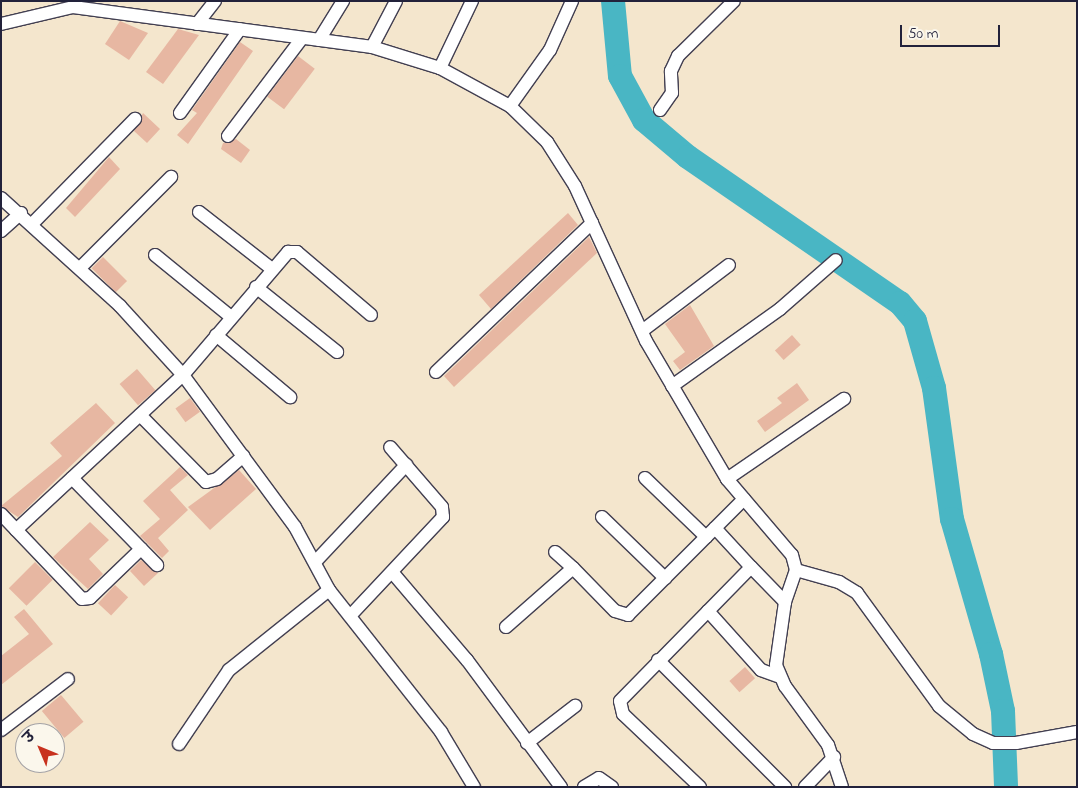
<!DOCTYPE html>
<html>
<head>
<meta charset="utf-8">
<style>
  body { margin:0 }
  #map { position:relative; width:1078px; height:788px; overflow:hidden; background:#f4e6cd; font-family:"Indie Flower","Playpen Sans Deva",sans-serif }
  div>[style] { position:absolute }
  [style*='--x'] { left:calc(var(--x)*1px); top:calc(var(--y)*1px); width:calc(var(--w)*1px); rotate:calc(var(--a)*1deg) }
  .river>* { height:24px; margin:-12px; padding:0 12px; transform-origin:12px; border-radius:12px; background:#49b6c4 }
  .building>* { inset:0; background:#e7b7a2; transform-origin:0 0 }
  .roads { filter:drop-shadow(1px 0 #423f51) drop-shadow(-1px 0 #423f51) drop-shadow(0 1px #423f51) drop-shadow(0 -1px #423f51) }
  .street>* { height:12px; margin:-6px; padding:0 6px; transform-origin:6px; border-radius:6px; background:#fff }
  span { translate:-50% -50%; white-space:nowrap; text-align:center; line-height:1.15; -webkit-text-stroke:4.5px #fbf7ec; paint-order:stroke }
  .frame { position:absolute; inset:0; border:2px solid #22223b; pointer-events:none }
  .north { position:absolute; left:15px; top:723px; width:50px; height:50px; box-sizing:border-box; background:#fbf7ec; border:1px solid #a4a2a5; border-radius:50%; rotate:315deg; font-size:14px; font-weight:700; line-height:20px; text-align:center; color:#22223b }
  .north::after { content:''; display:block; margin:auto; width:18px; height:22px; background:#c8321e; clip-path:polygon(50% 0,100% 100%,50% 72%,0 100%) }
  .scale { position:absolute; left:900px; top:25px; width:100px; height:22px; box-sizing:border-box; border:2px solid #22223b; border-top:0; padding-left:6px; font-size:15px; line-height:18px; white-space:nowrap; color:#22223b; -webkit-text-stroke:4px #fbf7ec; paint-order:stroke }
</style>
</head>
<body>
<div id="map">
  <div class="river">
    <i style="--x:613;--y:1;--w:75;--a:84.7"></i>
    <i style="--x:620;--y:76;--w:50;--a:61.4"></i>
    <i style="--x:644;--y:120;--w:57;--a:40.1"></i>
    <i style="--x:688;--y:157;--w:257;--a:34.6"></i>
    <i style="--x:900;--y:303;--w:23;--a:50"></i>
    <i style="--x:915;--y:321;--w:70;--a:74.2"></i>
    <i style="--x:934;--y:388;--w:132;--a:82.2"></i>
    <i style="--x:952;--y:519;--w:141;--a:73.9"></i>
    <i style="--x:991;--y:654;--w:58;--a:78.1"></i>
    <i style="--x:1003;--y:711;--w:76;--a:87.7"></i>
  </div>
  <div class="building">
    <i style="clip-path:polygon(120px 21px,148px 33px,129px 60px,105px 44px)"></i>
    <i style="clip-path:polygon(178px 29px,199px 35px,163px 84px,146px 72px)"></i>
    <i style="clip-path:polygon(240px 42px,253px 51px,188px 144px,177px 135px,197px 113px,192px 110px)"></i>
    <i style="left:298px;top:56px;width:21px;height:51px;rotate:37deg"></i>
    <i style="clip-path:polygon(143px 113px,160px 129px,147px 143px,134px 131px)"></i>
    <i style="clip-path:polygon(236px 139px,250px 150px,241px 163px,221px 149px,223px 143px)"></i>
    <i style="clip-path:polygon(109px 157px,120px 169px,75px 217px,66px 208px)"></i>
    <i style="clip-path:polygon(568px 213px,578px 225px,491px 309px,479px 295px)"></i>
    <i style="clip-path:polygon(589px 237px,597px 253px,454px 387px,444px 376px)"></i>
    <i style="left:103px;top:257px;width:34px;height:16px;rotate:45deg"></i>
    <i style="clip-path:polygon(690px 305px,714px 346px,680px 370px,673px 361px,685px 352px,665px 324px)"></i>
    <i style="left:792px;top:335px;width:13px;height:23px;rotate:48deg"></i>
    <i style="left:137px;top:369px;width:28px;height:23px;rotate:49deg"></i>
    <i style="clip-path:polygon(797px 383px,809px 400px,765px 432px,757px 421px,782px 403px,777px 398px)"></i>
    <i style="left:190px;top:398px;width:17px;height:18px;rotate:54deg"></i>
    <i style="clip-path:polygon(96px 403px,115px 423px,18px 517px,1px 506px,62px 456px,50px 443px)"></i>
    <i style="clip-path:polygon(180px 467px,188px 475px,170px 490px,188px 510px,158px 538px,169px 551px,162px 558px,140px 536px,160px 519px,143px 501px)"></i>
    <i style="clip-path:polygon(239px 470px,256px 489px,210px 530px,188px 507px)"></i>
    <i style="clip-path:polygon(90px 522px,109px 540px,89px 559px,103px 574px,88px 589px,53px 557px)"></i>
    <i style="clip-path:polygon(141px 560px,158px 573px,144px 586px,130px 571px)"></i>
    <i style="left:35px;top:562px;width:25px;height:37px;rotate:45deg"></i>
    <i style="left:115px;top:585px;width:18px;height:25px;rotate:43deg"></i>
    <i style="clip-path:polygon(24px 609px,53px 644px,1px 685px,1px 656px,29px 634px,14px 617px)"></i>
    <i style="left:745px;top:667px;width:15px;height:21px;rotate:48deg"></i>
    <i style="left:61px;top:695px;width:35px;height:25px;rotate:50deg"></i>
  </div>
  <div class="roads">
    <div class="street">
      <i style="--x:1;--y:24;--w:74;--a:-13.3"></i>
      <i style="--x:73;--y:7;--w:302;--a:7.6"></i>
      <i style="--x:372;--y:47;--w:71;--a:17.2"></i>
      <i style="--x:440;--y:68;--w:80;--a:28.5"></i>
      <i style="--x:510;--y:106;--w:52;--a:44.2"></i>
      <i style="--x:547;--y:142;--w:52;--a:57.5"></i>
      <i style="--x:575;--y:186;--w:170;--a:65.4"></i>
      <i style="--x:646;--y:341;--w:160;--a:59.6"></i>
      <i style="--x:727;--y:479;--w:100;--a:49.5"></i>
      <i style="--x:792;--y:555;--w:16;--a:75"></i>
      <i style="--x:796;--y:570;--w:34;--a:109"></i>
      <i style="--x:785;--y:602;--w:64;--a:98.1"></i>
      <i style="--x:776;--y:665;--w:23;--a:67"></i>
      <i style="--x:785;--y:686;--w:73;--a:53.9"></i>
      <i style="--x:828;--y:745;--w:44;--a:71.6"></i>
      <i style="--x:197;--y:24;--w:29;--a:-52"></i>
      <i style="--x:319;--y:40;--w:46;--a:-58.4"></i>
      <i style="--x:372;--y:47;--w:52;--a:-62.4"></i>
      <i style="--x:440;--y:68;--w:74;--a:-64.5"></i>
      <i style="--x:510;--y:106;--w:69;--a:-54.5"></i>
      <i style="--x:550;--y:50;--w:54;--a:-65.8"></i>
      <i style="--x:660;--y:110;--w:21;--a:-55"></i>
      <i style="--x:672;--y:93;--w:22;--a:-93"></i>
      <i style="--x:671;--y:71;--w:17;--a:-65"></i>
      <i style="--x:678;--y:56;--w:78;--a:-44.5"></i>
      <i style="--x:180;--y:113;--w:103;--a:-54.5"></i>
      <i style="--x:228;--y:136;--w:123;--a:-52.9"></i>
      <i style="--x:1;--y:198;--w:161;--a:42.2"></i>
      <i style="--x:120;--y:306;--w:93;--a:47.6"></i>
      <i style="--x:183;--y:375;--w:189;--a:53.6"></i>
      <i style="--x:295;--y:527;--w:72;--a:61.6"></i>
      <i style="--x:329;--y:590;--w:181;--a:51.7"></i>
      <i style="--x:441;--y:732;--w:64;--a:59"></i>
      <i style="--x:199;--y:212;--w:93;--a:38"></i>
      <i style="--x:33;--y:223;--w:146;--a:-45.6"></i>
      <i style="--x:1;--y:231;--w:27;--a:-42"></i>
      <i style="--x:155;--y:255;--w:98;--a:39.2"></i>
      <i style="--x:80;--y:268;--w:129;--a:-45"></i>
      <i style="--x:256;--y:287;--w:104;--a:38.7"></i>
      <i style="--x:642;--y:331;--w:109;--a:-37.2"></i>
      <i style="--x:216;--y:335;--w:97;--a:40"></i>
      <i style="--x:436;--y:372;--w:216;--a:-43.7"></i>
      <i style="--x:672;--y:386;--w:133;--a:-35.5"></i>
      <i style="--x:780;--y:309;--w:74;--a:-41.2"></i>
      <i style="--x:140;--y:415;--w:94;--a:45.4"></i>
      <i style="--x:206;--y:482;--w:11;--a:-15"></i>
      <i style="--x:217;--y:479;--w:35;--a:-41"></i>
      <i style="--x:72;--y:478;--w:122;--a:45.7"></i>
      <i style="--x:645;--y:478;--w:85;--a:44"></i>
      <i style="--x:727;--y:479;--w:142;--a:-34.4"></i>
      <i style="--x:1;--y:514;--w:117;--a:46.4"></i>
      <i style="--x:82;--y:599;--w:8;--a:-7"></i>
      <i style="--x:90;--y:598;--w:71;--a:-43.9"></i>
      <i style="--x:602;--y:517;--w:88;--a:44.1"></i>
      <i style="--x:715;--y:528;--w:53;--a:47.3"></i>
      <i style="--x:16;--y:530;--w:228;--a:-42.9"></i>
      <i style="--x:183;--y:375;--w:162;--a:-49.5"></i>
      <i style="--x:288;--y:252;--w:9;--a:0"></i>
      <i style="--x:297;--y:252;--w:97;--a:40.4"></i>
      <i style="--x:316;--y:561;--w:132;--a:-46.8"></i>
      <i style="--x:573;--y:568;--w:60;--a:45.7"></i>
      <i style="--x:615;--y:611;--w:14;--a:17"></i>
      <i style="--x:628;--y:615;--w:164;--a:-45"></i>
      <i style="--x:796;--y:570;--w:45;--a:15.6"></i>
      <i style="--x:839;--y:582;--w:21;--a:31"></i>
      <i style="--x:857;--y:593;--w:140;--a:54"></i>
      <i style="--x:939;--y:706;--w:44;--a:39.5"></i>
      <i style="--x:973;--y:734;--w:22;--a:24"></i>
      <i style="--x:993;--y:743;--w:23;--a:0"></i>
      <i style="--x:1016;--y:743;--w:62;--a:-10.2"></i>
      <i style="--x:392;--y:572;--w:116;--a:49.6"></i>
      <i style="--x:467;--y:660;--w:158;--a:53.5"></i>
      <i style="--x:708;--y:611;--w:79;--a:48.1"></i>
      <i style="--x:761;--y:670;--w:20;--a:20"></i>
      <i style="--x:350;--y:616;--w:136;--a:-46.8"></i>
      <i style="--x:443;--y:517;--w:10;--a:-96"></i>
      <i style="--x:442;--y:507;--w:79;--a:-130.9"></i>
      <i style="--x:506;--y:627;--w:89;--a:-41.4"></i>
      <i style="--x:573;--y:568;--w:24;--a:-138"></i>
      <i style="--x:658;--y:660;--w:180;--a:45"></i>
      <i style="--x:1;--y:730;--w:84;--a:-37.3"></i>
      <i style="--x:527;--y:743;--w:61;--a:-37.6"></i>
      <i style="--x:179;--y:744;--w:89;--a:-56"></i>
      <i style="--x:229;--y:670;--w:128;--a:-38.7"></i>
      <i style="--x:584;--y:787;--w:17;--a:-31"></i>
      <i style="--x:599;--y:778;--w:16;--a:35"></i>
      <i style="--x:700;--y:787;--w:106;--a:-136.5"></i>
      <i style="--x:623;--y:714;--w:13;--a:-103"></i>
      <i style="--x:620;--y:701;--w:187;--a:-45.6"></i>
      <i style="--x:751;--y:567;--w:49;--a:45.8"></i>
      <i style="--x:805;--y:787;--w:42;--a:-46"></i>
    </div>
  </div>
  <div class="frame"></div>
  <div class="north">उ</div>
  <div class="scale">50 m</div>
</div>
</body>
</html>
